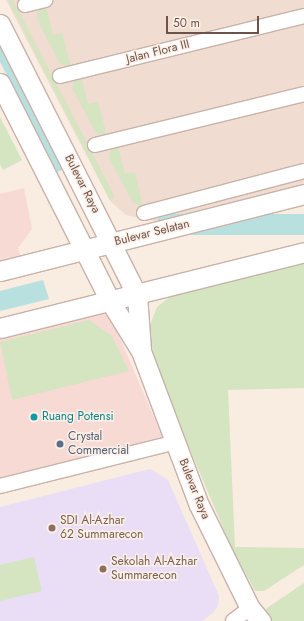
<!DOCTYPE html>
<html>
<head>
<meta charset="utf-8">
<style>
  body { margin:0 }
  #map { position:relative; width:304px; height:621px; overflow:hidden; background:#f9ece1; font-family:Jost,sans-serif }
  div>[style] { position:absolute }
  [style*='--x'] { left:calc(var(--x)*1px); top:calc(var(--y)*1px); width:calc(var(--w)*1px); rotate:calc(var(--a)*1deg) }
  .residential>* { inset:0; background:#f0dcd0 }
  .commercial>* { inset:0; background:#f8dad5 }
  .education>* { inset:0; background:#e9def5 }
  .green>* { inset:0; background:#d5e4c1 }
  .water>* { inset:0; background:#b8e0df; transform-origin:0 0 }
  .roads { filter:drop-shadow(1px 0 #c8b2aa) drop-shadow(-1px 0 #c8b2aa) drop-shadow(0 1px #c8b2aa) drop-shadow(0 -1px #c8b2aa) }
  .street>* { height:14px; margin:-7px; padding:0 7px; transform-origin:7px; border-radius:7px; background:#fff }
  .secondary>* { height:19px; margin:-9.5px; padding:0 9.5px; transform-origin:9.5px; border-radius:9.5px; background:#fff }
  .dots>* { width:11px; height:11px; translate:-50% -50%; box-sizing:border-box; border:2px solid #fdf0e6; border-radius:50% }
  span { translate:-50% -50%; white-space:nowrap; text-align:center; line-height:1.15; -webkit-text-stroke:3px #fdf0e6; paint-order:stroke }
  .street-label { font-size:12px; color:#6d514b }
  .culture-label { font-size:12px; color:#0d838f }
  .left { translate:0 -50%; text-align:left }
  .service-label { font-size:12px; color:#4e5e75 }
  .education-label { font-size:12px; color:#785e54 }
  .scale { position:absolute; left:166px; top:16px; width:93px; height:18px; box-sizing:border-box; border:2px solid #6d514b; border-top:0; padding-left:5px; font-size:12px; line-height:14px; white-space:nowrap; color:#6d514b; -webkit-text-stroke:3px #fdf0e6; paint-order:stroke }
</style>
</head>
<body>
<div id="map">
  <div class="residential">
    <i style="clip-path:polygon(6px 0,304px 0,304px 184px,155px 221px,126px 215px,110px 201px)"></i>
  </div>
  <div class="commercial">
    <i style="clip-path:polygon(24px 188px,32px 229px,18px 248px,21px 258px,0 263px,0 194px)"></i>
    <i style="clip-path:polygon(106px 306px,163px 438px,0 479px,0 332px)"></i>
  </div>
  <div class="education">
    <i style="clip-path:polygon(150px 469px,168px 480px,219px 596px,218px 606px,213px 613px,202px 621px,0 621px,0 507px)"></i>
  </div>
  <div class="green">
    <i style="clip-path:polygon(8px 0,13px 0,115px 197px,110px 200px)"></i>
    <i style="clip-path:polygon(46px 7px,53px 35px,62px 33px,71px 67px,60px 64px,37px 19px,38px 11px)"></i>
    <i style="clip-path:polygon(81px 76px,88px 104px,98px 102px,107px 136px,96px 133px,72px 88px,74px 80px)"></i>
    <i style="clip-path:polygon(0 117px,22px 160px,3px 170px,0 164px)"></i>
    <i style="clip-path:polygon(118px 146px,125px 174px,135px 172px,143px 206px,133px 203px,109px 158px,110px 150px)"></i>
    <i style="clip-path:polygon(304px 258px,304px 388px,228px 390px,235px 547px,304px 548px,304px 565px,264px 591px,255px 591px,232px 549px,148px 350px,147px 332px,157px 307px,177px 291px)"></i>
    <i style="clip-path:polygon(89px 320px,112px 336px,129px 371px,12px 400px,0 342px)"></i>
    <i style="clip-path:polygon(34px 557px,42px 591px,0 601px,0 565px)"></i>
    <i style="clip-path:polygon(304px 583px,304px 621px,258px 621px,267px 608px)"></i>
  </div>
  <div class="water">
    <i style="clip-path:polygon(0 37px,68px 167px,57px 172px,0 62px)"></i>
    <i style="left:304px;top:214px;width:21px;height:146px;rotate:90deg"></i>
    <i style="clip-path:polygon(43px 280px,49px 299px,0 311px,0 291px)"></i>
  </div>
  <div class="roads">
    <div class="street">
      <i style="--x:25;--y:5;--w:21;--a:-14"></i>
      <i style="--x:60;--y:76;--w:251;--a:-13.8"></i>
      <i style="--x:95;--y:145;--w:215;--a:-13.7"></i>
      <i style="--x:144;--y:213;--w:165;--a:-14.7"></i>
      <i style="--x:0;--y:486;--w:181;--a:-14"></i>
      <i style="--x:233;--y:621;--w:21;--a:-37"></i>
    </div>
    <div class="secondary">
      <i style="--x:0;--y:24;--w:304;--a:63.2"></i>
      <i style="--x:137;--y:295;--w:55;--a:85.8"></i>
      <i style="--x:0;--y:83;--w:244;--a:63.2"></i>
      <i style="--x:110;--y:301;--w:59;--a:58.2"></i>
      <i style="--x:141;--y:351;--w:165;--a:69.4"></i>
      <i style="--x:199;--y:505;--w:115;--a:63.7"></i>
      <i style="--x:250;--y:608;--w:17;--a:50"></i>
      <i style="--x:0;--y:271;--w:314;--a:-14.2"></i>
      <i style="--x:0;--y:328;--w:313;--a:-14"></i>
    </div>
  </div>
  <div class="dots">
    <i style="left:34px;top:417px;background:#0f9aa8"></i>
    <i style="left:60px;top:444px;background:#5c6f8a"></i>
    <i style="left:52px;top:528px;background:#8d6e63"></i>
    <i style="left:103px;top:569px;background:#8d6e63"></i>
  </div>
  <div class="street-label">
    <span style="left:158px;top:52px;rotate:-14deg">Jalan Flora III</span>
    <span style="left:82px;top:184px;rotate:63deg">Bulevar Raya</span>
    <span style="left:152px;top:233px;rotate:-14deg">Bulevar Selatan</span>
    <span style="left:194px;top:489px;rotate:68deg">Bulevar Raya</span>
  </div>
  <div class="culture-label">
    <span class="left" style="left:42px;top:417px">Ruang Potensi</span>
  </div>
  <div class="service-label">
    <span class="left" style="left:68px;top:444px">Crystal<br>Commercial</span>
  </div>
  <div class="education-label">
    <span class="left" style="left:60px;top:528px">SDI Al-Azhar<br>62 Summarecon</span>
    <span class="left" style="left:111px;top:569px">Sekolah Al-Azhar<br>Summarecon</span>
  </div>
  <div class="scale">50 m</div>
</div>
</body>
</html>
